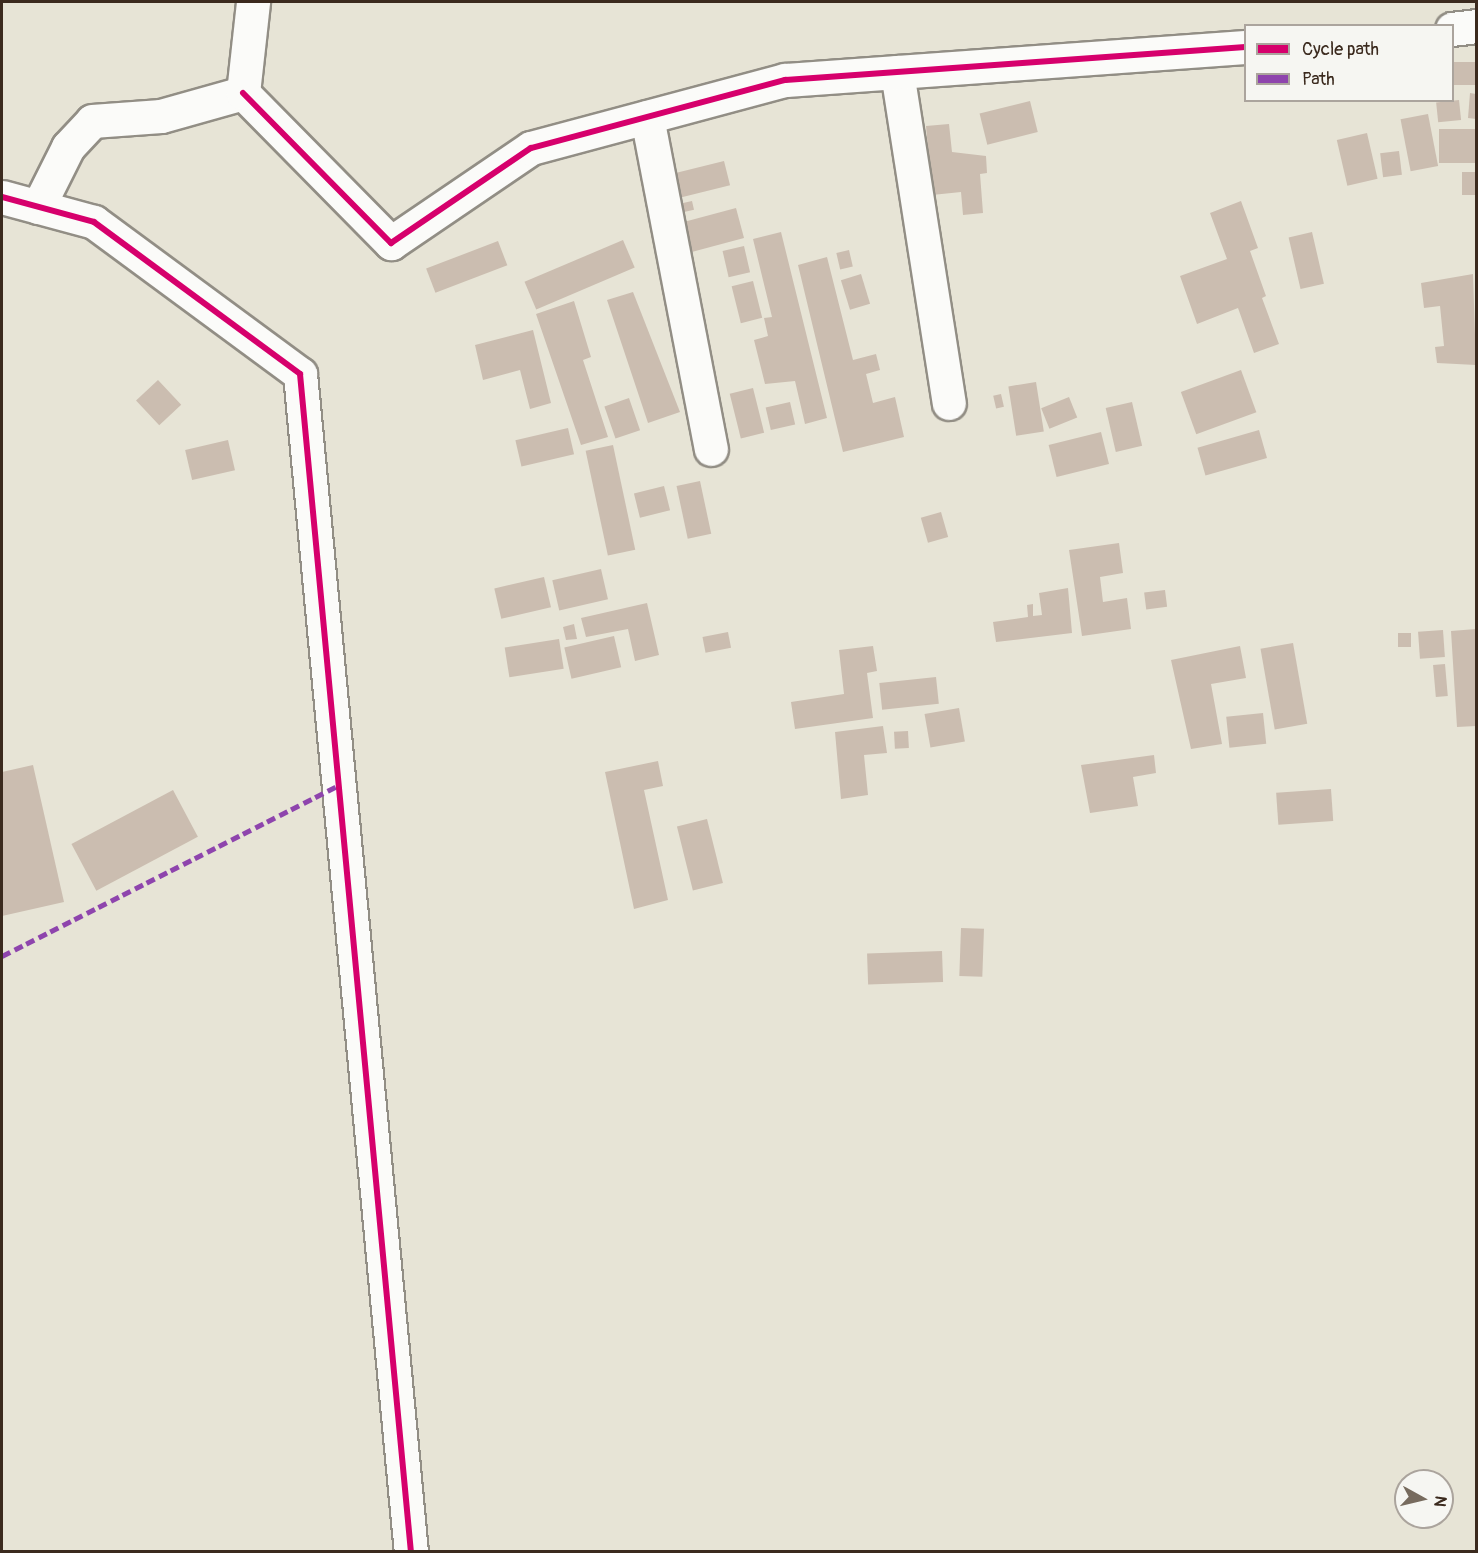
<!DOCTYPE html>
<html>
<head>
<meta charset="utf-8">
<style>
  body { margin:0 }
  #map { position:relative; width:1478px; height:1553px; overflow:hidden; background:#e7e4d6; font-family:Pangolin,sans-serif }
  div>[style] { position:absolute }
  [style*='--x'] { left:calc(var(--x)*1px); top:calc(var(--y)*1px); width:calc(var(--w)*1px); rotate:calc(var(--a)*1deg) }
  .building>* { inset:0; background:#cbbdb0; transform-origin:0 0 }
  .roads { filter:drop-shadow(2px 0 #928e85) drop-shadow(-2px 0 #928e85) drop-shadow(0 2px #928e85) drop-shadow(0 -2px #928e85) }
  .street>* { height:33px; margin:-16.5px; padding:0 16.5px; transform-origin:16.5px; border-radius:16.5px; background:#fbfbf9 }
  .secondary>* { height:33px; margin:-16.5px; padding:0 16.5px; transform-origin:16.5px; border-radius:16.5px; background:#fbfbf9 }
  .quiet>* { height:4.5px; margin-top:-2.25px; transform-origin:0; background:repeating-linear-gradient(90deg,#8e44ad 0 9px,transparent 0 13.5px) }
  .cycleway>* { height:6px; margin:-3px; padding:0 3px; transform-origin:3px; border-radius:3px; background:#d6006c }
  span { translate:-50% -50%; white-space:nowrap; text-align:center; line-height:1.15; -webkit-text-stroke:4.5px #f6f6f2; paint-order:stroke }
  .frame { position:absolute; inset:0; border:3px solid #3b2a1e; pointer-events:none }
  .legend { position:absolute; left:1244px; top:24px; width:210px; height:78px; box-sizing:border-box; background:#f6f6f2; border:2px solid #aba49d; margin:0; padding:8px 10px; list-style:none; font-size:18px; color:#3b2a1e }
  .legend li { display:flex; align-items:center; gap:12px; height:30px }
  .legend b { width:30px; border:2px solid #aba49d }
  .north { position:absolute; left:1394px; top:1469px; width:60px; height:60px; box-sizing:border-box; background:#f6f6f2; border:2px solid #aba49d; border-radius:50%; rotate:98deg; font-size:16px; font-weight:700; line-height:24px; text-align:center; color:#3b2a1e }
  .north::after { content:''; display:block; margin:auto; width:21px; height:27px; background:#776b5e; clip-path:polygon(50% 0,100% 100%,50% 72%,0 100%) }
</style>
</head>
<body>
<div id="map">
  <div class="building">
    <i style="left:1476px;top:62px;width:23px;height:24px;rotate:90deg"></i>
    <i style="clip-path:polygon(1470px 93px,1476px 94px,1476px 119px,1468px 118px)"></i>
    <i style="left:1459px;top:100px;width:20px;height:23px;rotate:84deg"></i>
    <i style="left:1030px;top:101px;width:32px;height:52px;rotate:76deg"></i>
    <i style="left:1428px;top:114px;width:53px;height:28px;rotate:79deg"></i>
    <i style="clip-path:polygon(949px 124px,952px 152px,986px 156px,987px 173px,980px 174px,983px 213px,963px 215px,961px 192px,932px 195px,926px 126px)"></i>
    <i style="left:1476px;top:129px;width:34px;height:37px;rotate:90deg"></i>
    <i style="left:1367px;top:133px;width:47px;height:31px;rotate:77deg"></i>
    <i style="left:1399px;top:151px;width:24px;height:19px;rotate:83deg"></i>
    <i style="left:724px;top:161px;width:25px;height:55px;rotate:76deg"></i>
    <i style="left:1462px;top:172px;width:14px;height:23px"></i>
    <i style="left:692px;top:201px;width:9px;height:16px;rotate:77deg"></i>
    <i style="clip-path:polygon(1241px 201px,1258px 248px,1250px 251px,1266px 296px,1262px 298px,1279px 344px,1254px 353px,1238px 308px,1197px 324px,1180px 276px,1227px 259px,1210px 213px)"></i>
    <i style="left:736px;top:208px;width:31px;height:58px;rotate:75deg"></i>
    <i style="clip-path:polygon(781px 232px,827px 418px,805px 424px,795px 381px,765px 384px,754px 340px,768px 336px,764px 318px,772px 317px,753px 239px)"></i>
    <i style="left:1312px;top:232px;width:53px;height:24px;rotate:77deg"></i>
    <i style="left:623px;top:240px;width:30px;height:107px;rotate:67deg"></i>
    <i style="left:498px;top:241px;width:26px;height:77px;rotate:69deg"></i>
    <i style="left:744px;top:246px;width:27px;height:22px;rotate:77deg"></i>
    <i style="left:849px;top:250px;width:17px;height:13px;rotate:77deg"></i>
    <i style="clip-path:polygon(827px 257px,853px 360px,876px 354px,880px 370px,866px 374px,873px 403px,895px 397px,904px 437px,843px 452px,798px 265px)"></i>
    <i style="left:861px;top:274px;width:31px;height:21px;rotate:73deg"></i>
    <i style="clip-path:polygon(1473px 274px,1476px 365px,1437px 363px,1435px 347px,1444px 346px,1440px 306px,1424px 308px,1421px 283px)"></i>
    <i style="left:753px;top:281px;width:38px;height:22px;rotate:76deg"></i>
    <i style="clip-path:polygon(633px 292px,680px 412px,648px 423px,607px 300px)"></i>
    <i style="clip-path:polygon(574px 301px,591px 357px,583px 360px,608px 437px,581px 445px,536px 314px)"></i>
    <i style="clip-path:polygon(533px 330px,551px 403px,530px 409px,520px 370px,483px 380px,475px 345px)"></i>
    <i style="left:1241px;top:370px;width:45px;height:64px;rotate:70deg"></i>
    <i style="left:158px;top:380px;width:34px;height:30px;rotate:47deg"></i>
    <i style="left:1036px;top:382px;width:50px;height:28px;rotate:81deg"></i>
    <i style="left:753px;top:388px;width:46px;height:24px;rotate:76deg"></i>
    <i style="left:1001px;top:394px;width:13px;height:8px;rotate:77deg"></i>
    <i style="left:1069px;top:397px;width:22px;height:30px;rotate:68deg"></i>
    <i style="left:629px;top:398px;width:34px;height:26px;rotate:71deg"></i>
    <i style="left:790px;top:402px;width:23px;height:25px;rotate:77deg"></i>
    <i style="left:1132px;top:402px;width:45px;height:27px;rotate:77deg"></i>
    <i style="left:568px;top:428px;width:27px;height:54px;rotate:77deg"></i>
    <i style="left:1259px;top:430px;width:29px;height:64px;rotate:74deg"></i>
    <i style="left:1101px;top:432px;width:33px;height:54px;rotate:76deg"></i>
    <i style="left:228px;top:440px;width:31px;height:44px;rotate:77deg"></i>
    <i style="left:613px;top:445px;width:107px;height:28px;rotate:78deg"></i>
    <i style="left:700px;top:481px;width:54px;height:24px;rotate:78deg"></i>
    <i style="left:664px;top:486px;width:25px;height:31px;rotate:76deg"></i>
    <i style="left:941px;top:512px;width:26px;height:21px;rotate:74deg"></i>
    <i style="clip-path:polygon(1119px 543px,1123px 573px,1100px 577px,1103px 602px,1127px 598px,1131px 629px,1082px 636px,1069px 550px)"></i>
    <i style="left:601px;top:569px;width:31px;height:50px;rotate:77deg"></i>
    <i style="left:544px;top:577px;width:31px;height:51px;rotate:77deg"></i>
    <i style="clip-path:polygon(1068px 588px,1072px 633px,996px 642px,993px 622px,1028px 617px,1027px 605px,1033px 604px,1033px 616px,1042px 615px,1039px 593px)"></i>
    <i style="left:1165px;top:590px;width:17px;height:21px;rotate:83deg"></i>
    <i style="clip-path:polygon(647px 603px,659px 655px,635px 661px,628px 629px,586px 637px,581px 618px)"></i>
    <i style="clip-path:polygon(574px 624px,577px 639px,566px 640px,563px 627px)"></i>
    <i style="clip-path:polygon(1476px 629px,1476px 726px,1457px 727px,1451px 631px)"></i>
    <i style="left:1443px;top:630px;width:27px;height:25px;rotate:86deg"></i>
    <i style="left:728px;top:632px;width:16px;height:26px;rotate:79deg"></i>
    <i style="left:1398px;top:633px;width:13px;height:14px"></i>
    <i style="left:614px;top:636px;width:32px;height:51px;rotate:77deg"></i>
    <i style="left:559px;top:639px;width:30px;height:55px;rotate:81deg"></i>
    <i style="left:1293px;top:643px;width:82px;height:33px;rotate:80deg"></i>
    <i style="clip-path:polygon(873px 646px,877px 671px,867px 673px,873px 718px,795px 729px,791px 702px,844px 694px,839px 650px)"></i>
    <i style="clip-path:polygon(1240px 646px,1246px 678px,1211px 684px,1222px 744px,1191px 749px,1171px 660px)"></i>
    <i style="left:1445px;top:664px;width:32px;height:12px;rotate:85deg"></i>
    <i style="left:936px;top:677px;width:27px;height:57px;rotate:84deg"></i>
    <i style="left:959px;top:708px;width:34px;height:35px;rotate:80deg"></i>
    <i style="left:1263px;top:713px;width:31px;height:37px;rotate:84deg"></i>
    <i style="clip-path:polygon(883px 726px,887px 753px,864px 755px,868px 795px,841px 799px,835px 732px)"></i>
    <i style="left:908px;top:731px;width:17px;height:14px;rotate:87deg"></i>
    <i style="clip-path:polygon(1154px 755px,1156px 773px,1133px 777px,1138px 806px,1090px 813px,1081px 765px)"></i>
    <i style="clip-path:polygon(658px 761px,663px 786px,644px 790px,668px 900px,634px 909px,605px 772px)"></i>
    <i style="clip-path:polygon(33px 765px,64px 902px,2px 916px,2px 772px)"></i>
    <i style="left:1331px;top:789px;width:32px;height:55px;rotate:86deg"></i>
    <i style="left:173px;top:790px;width:53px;height:115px;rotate:62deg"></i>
    <i style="left:707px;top:819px;width:66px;height:31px;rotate:76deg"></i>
    <i style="left:961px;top:928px;width:23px;height:48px;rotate:2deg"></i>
    <i style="left:942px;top:951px;width:31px;height:75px;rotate:88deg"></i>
  </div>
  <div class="roads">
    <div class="street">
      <i style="--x:1452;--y:29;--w:24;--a:-7"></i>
      <i style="--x:897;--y:72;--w:335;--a:81.1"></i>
      <i style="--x:243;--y:93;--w:211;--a:45.4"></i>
      <i style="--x:391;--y:243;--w:169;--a:-34.2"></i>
      <i style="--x:531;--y:148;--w:263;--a:-15"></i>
      <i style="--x:785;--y:80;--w:462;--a:-4.1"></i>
      <i style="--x:647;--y:117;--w:338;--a:79.1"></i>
      <i style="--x:38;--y:207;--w:67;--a:-63.4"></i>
      <i style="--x:68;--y:147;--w:35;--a:-47"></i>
      <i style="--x:92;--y:121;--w:69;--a:-4.1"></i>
      <i style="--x:161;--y:116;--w:85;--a:-15.7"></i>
      <i style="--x:243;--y:93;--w:92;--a:-83.7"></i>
    </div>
    <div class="secondary">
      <i style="--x:2;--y:197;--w:95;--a:15.2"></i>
      <i style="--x:94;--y:222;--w:256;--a:36.4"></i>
      <i style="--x:300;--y:374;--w:1183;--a:84.62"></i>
    </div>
  </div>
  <div class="quiet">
    <i style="--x:2;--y:956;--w:378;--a:-26.9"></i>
  </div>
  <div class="cycleway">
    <i style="--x:243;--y:93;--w:211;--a:45.4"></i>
    <i style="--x:391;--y:243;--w:169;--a:-34.2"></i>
    <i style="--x:531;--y:148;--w:263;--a:-15"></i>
    <i style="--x:785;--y:80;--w:462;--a:-4.1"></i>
    <i style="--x:2;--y:197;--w:95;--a:15.2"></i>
    <i style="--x:94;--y:222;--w:256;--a:36.4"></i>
    <i style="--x:300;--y:374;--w:1183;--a:84.62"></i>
  </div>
  <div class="frame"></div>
  <ul class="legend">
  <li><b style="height:8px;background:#d6006c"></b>Cycle path</li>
  <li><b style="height:8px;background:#8e44ad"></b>Path</li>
  </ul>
  <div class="north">N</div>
</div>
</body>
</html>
